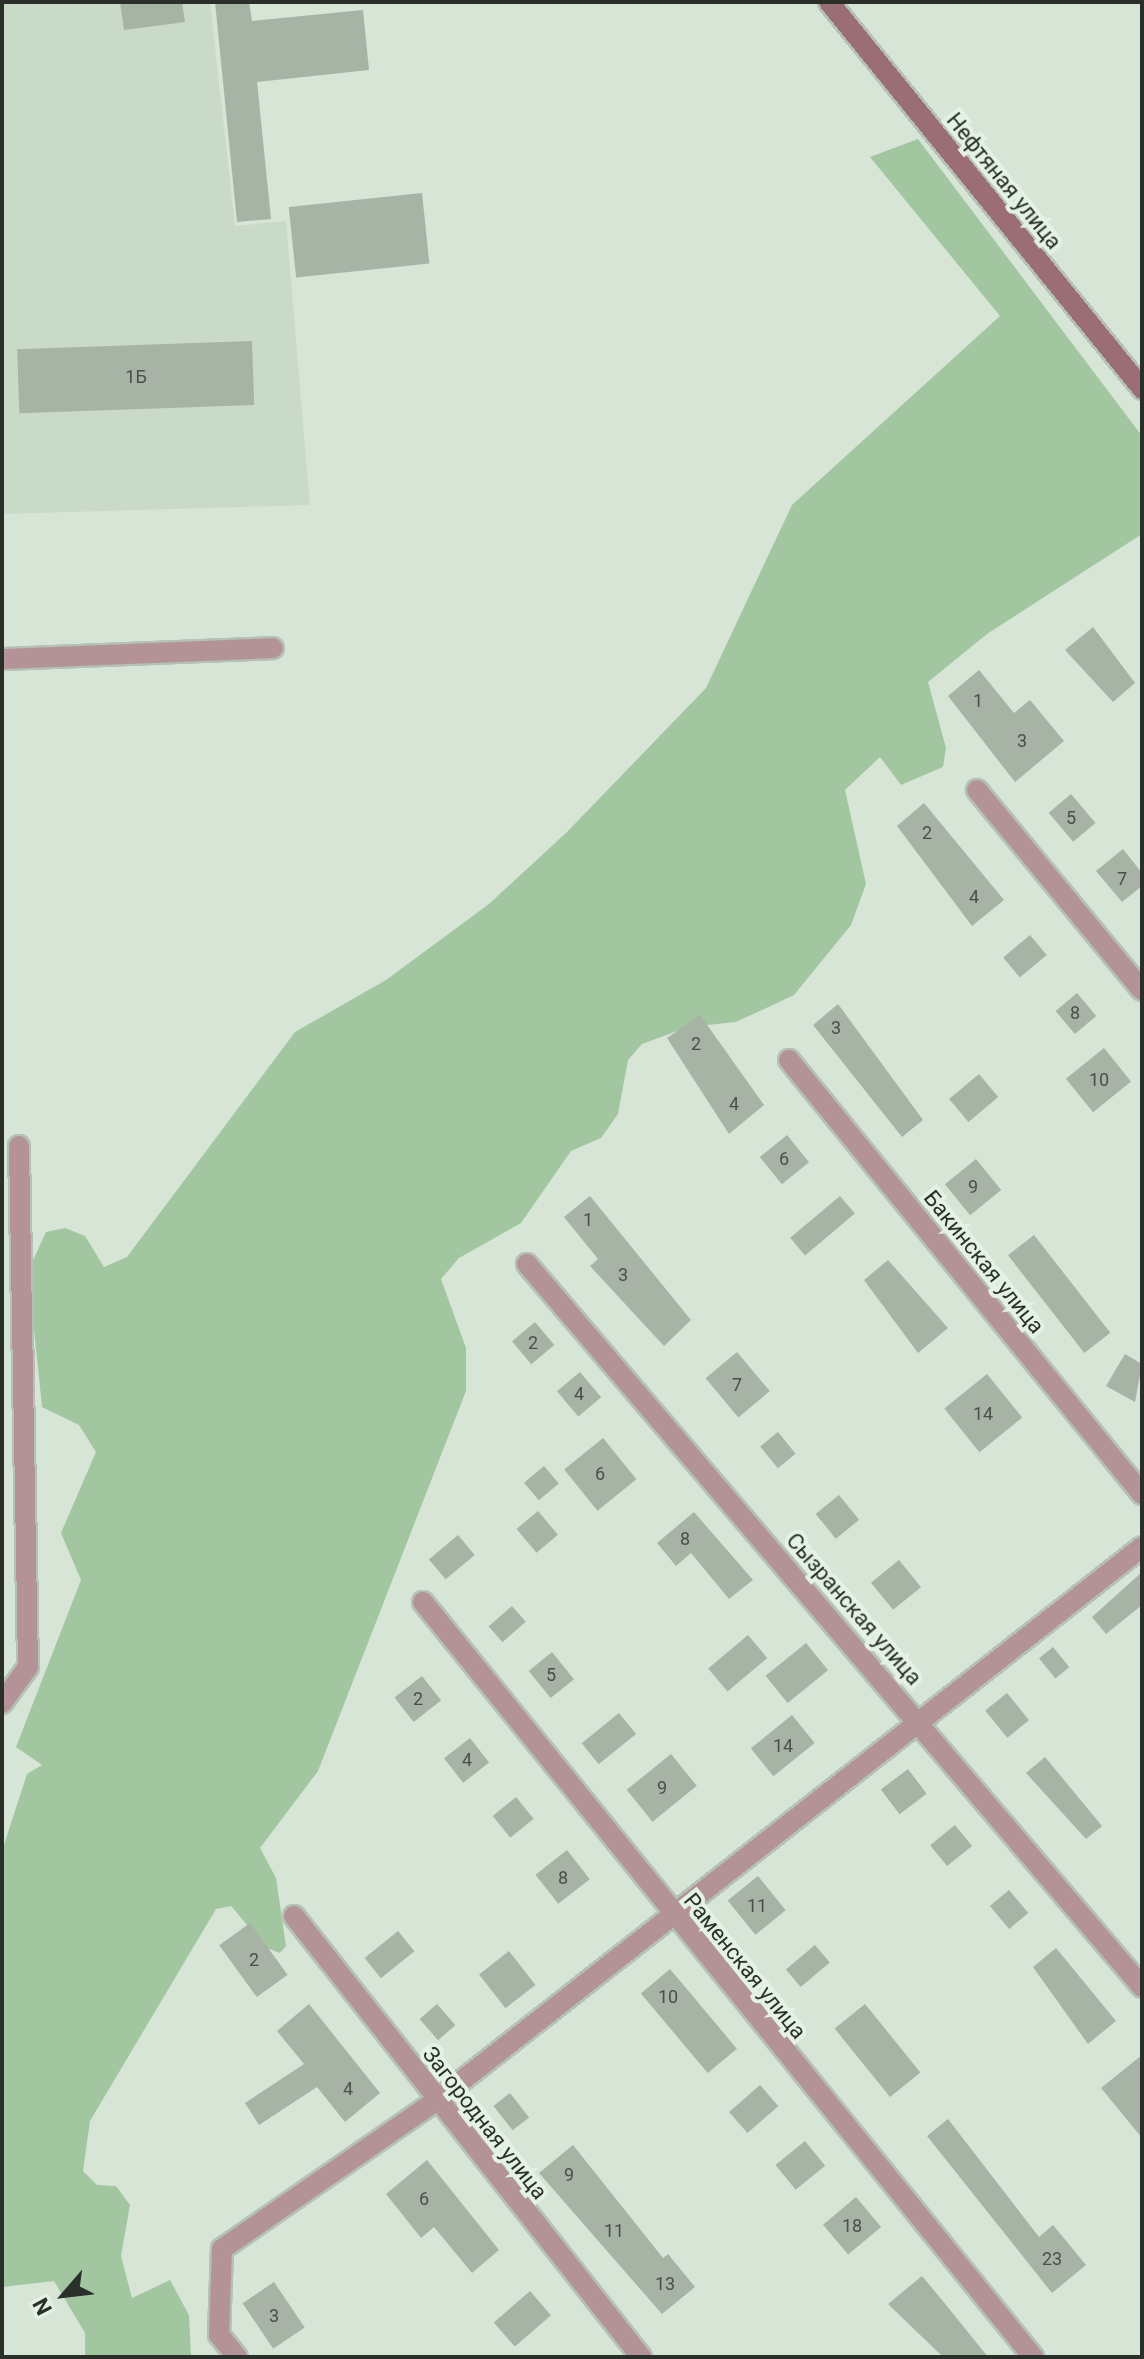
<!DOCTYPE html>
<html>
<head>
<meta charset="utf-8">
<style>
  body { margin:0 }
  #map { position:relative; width:1144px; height:2359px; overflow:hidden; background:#d7e5d7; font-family:Roboto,sans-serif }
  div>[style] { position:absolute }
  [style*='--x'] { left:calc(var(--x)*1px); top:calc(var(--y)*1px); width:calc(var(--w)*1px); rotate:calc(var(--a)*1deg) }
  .built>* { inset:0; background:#c9dbc8 }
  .green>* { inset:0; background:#a1c6a0 }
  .building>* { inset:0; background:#a6b3a5; transform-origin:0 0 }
  .roads { filter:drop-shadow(2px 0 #b4c1b4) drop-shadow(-2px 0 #b4c1b4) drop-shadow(0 2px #b4c1b4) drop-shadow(0 -2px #b4c1b4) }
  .street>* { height:20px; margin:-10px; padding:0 10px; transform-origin:10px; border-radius:10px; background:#b39397 }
  .secondary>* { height:20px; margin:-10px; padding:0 10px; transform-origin:10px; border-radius:10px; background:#9b6d74 }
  span { translate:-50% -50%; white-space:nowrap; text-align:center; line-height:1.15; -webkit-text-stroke:8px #e4f2e4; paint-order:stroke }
  .number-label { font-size:18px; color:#495049 }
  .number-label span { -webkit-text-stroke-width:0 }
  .street-label { font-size:22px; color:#2a2f2a }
  .frame { position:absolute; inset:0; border:4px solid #2a2f2a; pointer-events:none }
  .north { position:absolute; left:24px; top:2255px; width:80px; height:80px; -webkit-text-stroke:6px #e4f2e4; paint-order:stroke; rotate:242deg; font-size:22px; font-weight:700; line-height:32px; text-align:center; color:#2a2f2a }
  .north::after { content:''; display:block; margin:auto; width:28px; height:36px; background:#2a2f2a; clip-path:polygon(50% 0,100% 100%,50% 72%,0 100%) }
</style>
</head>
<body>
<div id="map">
  <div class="built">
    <i style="clip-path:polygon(2px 2px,210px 2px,235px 226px,286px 221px,310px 505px,2px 514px)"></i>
  </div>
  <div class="green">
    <i style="clip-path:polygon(918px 139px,1142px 436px,1142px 534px,987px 634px,928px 682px,946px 748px,943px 767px,901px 785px,880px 757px,845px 790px,866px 884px,851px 925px,794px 995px,736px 1022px,688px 1027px,642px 1044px,628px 1060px,618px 1114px,601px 1138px,571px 1151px,521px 1223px,459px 1258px,441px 1279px,466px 1348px,466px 1391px,318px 1771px,260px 1848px,276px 1878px,286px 1946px,280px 1953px,267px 1948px,231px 1906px,216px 1909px,90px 2121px,83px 2171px,97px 2185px,116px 2186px,130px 2205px,121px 2256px,132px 2298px,170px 2280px,189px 2315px,191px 2357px,85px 2357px,85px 2333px,54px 2281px,2px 2287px,2px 1851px,27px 1774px,42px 1765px,16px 1747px,81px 1580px,61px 1533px,96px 1452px,79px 1425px,42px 1407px,28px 1271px,46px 1232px,65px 1228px,85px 1236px,104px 1267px,127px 1257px,295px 1032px,386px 980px,489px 904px,567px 832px,706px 688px,792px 505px,1000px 316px,870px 157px)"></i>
  </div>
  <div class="building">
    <i style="clip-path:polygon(120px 2px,182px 2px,185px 22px,124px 30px)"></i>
    <i style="clip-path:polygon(215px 2px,249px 2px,252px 21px,363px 10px,369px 70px,257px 82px,271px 219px,237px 222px)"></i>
    <i style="left:422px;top:193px;width:71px;height:134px;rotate:84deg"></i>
    <i style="left:252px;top:341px;width:64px;height:235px;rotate:88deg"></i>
    <i style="clip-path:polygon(1093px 627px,1135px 683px,1113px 702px,1065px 650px)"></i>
    <i style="clip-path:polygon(979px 670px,1014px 713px,1030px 700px,1064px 741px,1015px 782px,948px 696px)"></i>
    <i style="left:1071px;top:794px;width:38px;height:29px;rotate:50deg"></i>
    <i style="clip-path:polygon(924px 803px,1004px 900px,972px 926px,897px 826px)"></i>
    <i style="clip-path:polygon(1123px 849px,1142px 873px,1142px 886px,1122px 902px,1096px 871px)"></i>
    <i style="left:1030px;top:935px;width:26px;height:35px;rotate:50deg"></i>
    <i style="left:1077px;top:993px;width:30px;height:28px;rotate:50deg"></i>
    <i style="clip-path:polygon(838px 1004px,923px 1120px,902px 1137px,813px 1025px)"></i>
    <i style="clip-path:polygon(700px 1015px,764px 1105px,729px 1134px,667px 1038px)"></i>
    <i style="left:1104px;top:1048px;width:43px;height:49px;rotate:51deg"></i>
    <i style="left:979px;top:1074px;width:30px;height:39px;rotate:50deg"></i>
    <i style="left:787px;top:1135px;width:35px;height:35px;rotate:51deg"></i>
    <i style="left:976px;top:1159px;width:40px;height:40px;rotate:51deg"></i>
    <i style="clip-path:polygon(590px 1196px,691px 1320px,664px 1346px,590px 1266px,598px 1259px,564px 1217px)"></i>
    <i style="left:840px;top:1196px;width:23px;height:65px;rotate:50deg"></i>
    <i style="left:1034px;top:1235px;width:124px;height:33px;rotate:52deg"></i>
    <i style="clip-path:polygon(888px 1260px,948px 1328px,918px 1353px,864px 1280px)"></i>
    <i style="left:535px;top:1322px;width:30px;height:30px;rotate:50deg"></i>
    <i style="left:737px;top:1352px;width:51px;height:41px;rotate:50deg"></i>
    <i style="clip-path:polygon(1125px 1354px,1142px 1364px,1135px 1402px,1106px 1386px)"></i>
    <i style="left:580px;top:1372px;width:33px;height:30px;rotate:50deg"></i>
    <i style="left:987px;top:1374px;width:56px;height:55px;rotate:51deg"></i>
    <i style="left:778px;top:1432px;width:28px;height:23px;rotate:51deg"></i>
    <i style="left:603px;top:1438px;width:53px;height:50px;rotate:51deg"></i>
    <i style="left:544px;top:1466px;width:23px;height:26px;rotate:50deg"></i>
    <i style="left:839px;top:1495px;width:32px;height:30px;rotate:51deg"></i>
    <i style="left:538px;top:1511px;width:31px;height:28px;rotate:50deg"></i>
    <i style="clip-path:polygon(694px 1512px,753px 1580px,729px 1599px,691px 1553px,676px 1566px,657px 1543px)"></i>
    <i style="left:458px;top:1535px;width:26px;height:38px;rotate:50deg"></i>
    <i style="left:899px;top:1560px;width:35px;height:36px;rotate:51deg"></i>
    <i style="clip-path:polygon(1142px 1572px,1142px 1605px,1106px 1634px,1092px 1617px)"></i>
    <i style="left:512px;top:1606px;width:21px;height:31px;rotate:49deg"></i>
    <i style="left:748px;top:1635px;width:30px;height:52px;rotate:50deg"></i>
    <i style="left:806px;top:1643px;width:35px;height:52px;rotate:51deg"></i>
    <i style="left:1053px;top:1647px;width:26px;height:18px;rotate:51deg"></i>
    <i style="left:552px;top:1652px;width:35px;height:30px;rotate:51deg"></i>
    <i style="left:422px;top:1676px;width:31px;height:35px;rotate:52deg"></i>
    <i style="left:1007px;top:1693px;width:35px;height:28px;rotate:51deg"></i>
    <i style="left:619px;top:1713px;width:27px;height:48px;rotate:51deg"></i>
    <i style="left:792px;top:1715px;width:36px;height:53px;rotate:51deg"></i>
    <i style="left:470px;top:1738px;width:31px;height:33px;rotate:52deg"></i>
    <i style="left:671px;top:1754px;width:41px;height:57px;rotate:51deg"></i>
    <i style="clip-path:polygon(1045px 1757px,1102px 1826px,1086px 1839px,1026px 1773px)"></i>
    <i style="left:908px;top:1769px;width:31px;height:34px;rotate:53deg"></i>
    <i style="left:516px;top:1797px;width:28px;height:30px;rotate:51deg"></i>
    <i style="left:955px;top:1825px;width:27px;height:32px;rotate:51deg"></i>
    <i style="left:567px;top:1850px;width:37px;height:40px;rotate:52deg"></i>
    <i style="left:758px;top:1876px;width:44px;height:39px;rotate:51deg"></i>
    <i style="left:1009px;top:1890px;width:30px;height:25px;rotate:50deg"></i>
    <i style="left:250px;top:1923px;width:64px;height:38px;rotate:54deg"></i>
    <i style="left:398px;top:1931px;width:26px;height:43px;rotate:51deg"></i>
    <i style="left:815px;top:1945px;width:23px;height:38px;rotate:50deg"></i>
    <i style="clip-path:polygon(1056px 1948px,1116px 2021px,1088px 2044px,1033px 1967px)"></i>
    <i style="left:509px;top:1951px;width:43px;height:38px;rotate:52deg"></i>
    <i style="left:670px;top:1969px;width:104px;height:38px;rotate:50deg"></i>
    <i style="clip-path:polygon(309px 2004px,380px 2093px,345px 2122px,317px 2087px,259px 2125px,245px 2103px,304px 2064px,277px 2031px)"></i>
    <i style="left:437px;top:2004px;width:28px;height:23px;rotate:49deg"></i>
    <i style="left:865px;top:2004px;width:88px;height:39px;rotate:51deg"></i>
    <i style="clip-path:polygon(1142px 2055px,1142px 2138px,1101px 2088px)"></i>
    <i style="left:760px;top:2085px;width:28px;height:41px;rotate:49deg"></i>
    <i style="left:510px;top:2093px;width:31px;height:21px;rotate:52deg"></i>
    <i style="clip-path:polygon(948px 2119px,1039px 2237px,1053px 2225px,1086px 2265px,1052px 2293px,927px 2136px)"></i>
    <i style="left:805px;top:2141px;width:32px;height:38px;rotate:51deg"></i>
    <i style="clip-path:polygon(573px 2145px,663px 2258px,668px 2254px,695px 2287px,662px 2314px,539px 2173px)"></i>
    <i style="clip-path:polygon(427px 2160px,499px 2250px,472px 2273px,434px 2227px,421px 2238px,386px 2194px)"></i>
    <i style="left:856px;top:2197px;width:39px;height:43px;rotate:50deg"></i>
    <i style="clip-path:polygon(922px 2276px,942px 2300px,988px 2357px,943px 2357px,888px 2304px)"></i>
    <i style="left:274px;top:2282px;width:55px;height:38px;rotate:56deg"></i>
    <i style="left:530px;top:2291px;width:32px;height:48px;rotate:49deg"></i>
  </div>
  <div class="roads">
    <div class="street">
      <i style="--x:2;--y:659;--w:271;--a:-2.3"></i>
      <i style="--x:977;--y:790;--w:259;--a:50.5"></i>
      <i style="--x:789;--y:1060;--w:559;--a:50.88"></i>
      <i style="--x:527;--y:1264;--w:949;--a:49.61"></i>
      <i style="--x:423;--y:1602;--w:971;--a:51.06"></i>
      <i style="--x:2;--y:1703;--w:44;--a:-54.2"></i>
      <i style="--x:28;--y:1667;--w:521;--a:-90.99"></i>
      <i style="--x:294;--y:1916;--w:561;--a:51.8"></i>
      <i style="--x:237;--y:2357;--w:28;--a:-129"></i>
      <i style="--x:219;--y:2335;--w:86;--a:-88"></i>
      <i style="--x:222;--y:2249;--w:260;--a:-34.7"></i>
      <i style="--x:436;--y:2101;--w:897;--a:-38.12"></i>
    </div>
    <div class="secondary">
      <i style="--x:829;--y:2;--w:498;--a:51"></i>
    </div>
  </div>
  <div class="number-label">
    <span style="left:136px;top:377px">1Б</span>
    <span style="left:978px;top:701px">1</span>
    <span style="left:1022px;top:741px">3</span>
    <span style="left:1071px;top:818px">5</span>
    <span style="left:927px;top:833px">2</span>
    <span style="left:1122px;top:879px">7</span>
    <span style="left:974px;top:897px">4</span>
    <span style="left:1075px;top:1013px">8</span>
    <span style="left:836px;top:1028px">3</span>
    <span style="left:696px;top:1044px">2</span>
    <span style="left:1099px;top:1080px">10</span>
    <span style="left:734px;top:1104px">4</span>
    <span style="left:784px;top:1159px">6</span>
    <span style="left:973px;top:1187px">9</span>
    <span style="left:588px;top:1220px">1</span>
    <span style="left:623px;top:1275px">3</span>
    <span style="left:533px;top:1343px">2</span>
    <span style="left:737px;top:1385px">7</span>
    <span style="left:579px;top:1394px">4</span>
    <span style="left:983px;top:1414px">14</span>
    <span style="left:600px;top:1474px">6</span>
    <span style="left:685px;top:1539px">8</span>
    <span style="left:551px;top:1675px">5</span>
    <span style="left:418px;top:1699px">2</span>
    <span style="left:783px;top:1746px">14</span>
    <span style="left:467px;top:1760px">4</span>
    <span style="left:662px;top:1788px">9</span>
    <span style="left:563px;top:1878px">8</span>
    <span style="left:757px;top:1906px">11</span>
    <span style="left:254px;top:1960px">2</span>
    <span style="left:668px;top:1997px">10</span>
    <span style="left:348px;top:2089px">4</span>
    <span style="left:569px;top:2175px">9</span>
    <span style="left:424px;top:2199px">6</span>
    <span style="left:852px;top:2226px">18</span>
    <span style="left:614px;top:2231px">11</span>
    <span style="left:1052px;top:2259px">23</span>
    <span style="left:665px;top:2284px">13</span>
    <span style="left:274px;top:2316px">3</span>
  </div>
  <div class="street-label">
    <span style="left:1004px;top:181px;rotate:51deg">Нефтяная улица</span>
    <span style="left:984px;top:1262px;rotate:51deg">Бакинская улица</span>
    <span style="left:854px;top:1609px;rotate:49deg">Сызранская улица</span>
    <span style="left:745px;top:1966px;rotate:51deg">Раменская улица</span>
    <span style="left:485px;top:2123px;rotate:52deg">Загородная улица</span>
  </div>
  <div class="frame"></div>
  <div class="north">N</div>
</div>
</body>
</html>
